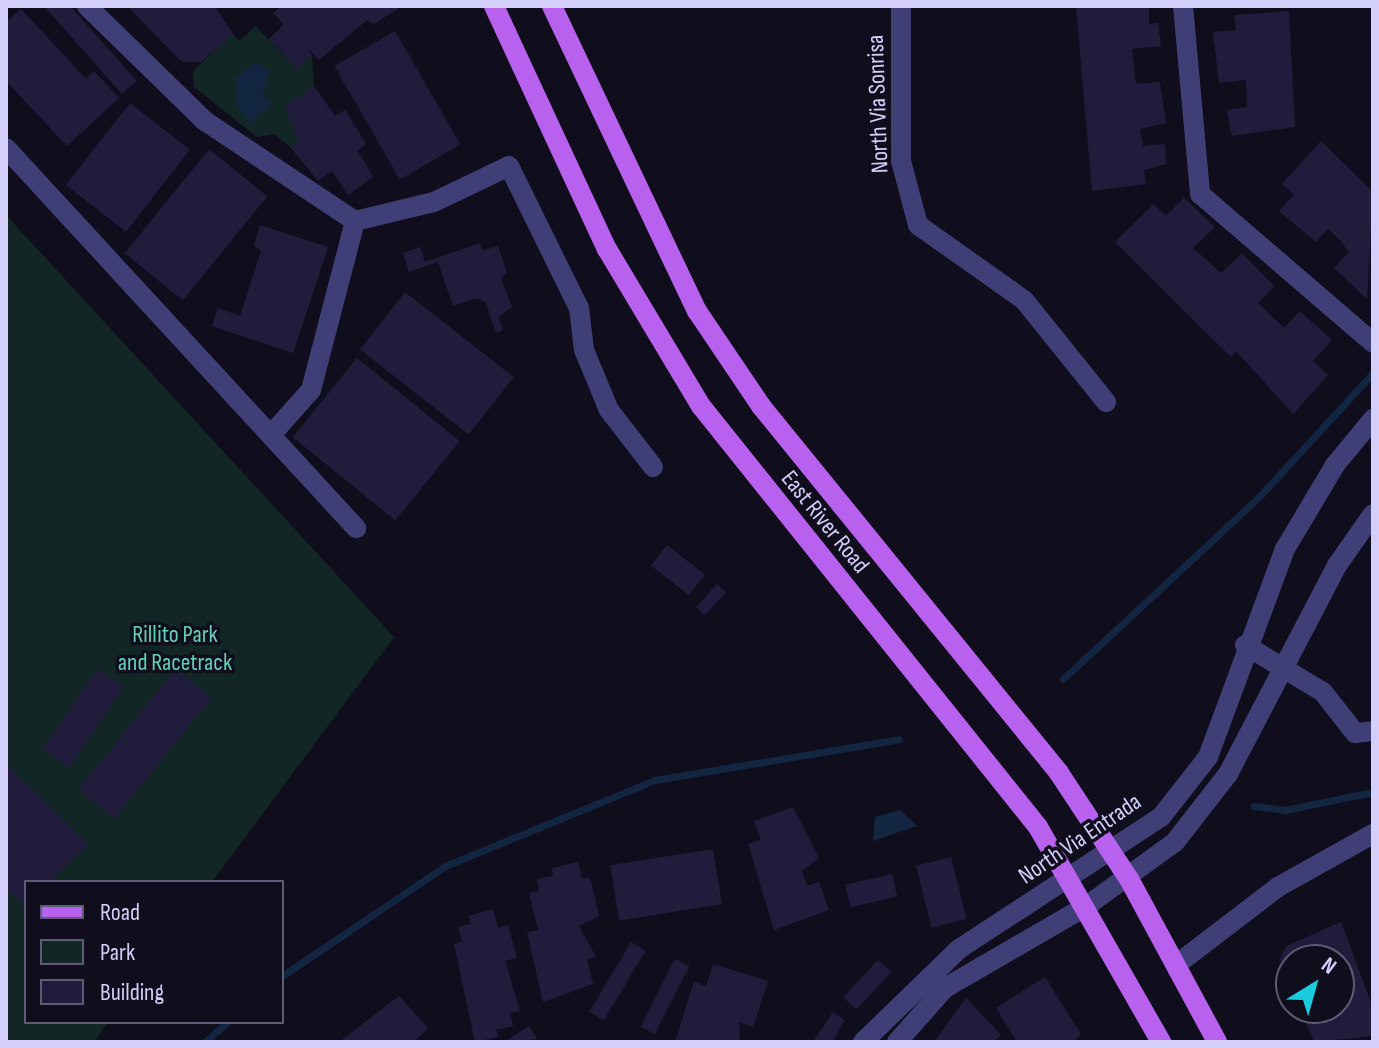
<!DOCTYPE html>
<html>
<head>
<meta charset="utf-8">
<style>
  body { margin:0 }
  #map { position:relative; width:1379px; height:1048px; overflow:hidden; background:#100e1d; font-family:"Sofia Sans Condensed",sans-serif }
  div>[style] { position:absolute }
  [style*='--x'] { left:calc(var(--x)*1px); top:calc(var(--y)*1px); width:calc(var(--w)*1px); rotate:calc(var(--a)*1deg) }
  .green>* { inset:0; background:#122625 }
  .water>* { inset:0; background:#132641 }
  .stream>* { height:7px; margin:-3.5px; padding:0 3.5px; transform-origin:3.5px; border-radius:3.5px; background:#132641 }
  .building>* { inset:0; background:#221c3c; transform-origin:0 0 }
  .street>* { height:20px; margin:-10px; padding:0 10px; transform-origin:10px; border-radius:10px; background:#3f3e77 }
  .primary>* { height:20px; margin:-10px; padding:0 10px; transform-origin:10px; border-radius:10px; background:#b861ee }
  span { translate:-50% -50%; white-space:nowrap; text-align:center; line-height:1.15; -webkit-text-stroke:7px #100e1d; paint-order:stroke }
  .street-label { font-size:24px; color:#d3cffa }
  .park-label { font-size:24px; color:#63d1b5 }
  .frame { position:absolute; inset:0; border:8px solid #d3cffa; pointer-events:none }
  .legend { position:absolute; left:24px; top:880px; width:260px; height:144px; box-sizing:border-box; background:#100e1d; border:2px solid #5e5b75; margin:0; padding:10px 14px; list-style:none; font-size:24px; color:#d3cffa }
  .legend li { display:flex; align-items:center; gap:16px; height:40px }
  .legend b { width:40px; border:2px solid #5e5b75 }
  .north { position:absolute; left:1275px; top:944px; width:80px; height:80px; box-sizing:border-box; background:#100e1d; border:2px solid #5e5b75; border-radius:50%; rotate:37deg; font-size:22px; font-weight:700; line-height:32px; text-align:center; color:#d3cffa }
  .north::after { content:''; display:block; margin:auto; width:28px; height:36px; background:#18cbdd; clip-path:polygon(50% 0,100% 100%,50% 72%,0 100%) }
</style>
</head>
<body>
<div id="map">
  <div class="green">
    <i style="clip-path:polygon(256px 26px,297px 69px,312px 55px,314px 86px,285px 107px,299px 142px,291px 148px,275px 134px,257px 137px,194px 87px,193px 71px,232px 33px,239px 41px)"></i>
    <i style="clip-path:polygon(6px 215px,394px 637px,212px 882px,26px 882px,26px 1022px,108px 1022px,94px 1042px,6px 1042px)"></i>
  </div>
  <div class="water">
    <i style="clip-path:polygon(255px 62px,270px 71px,262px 95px,273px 103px,250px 124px,237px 105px,236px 78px)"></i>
    <i style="clip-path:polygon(900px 810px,917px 826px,873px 841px,875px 817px)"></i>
  </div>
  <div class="stream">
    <i style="--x:1063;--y:679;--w:265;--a:-42.9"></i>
    <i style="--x:1257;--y:499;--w:171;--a:-47.4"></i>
    <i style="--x:1254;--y:806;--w:31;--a:7"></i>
    <i style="--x:1285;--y:810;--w:90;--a:-11.6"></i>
    <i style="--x:282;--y:976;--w:197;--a:-34"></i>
    <i style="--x:445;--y:866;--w:227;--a:-22.3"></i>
    <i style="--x:655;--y:780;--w:247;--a:-9.5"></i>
    <i style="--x:205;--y:1042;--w:30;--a:-42"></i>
  </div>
  <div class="building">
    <i style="clip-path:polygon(44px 6px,70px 6px,137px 81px,122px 94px)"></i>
    <i style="clip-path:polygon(127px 6px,215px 6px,233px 34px,201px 62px,182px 62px)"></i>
    <i style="clip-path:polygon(282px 6px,396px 6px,398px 9px,374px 24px,367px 20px,319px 60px,308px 48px,312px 55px,297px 69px,269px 39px,284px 24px,273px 13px)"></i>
    <i style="clip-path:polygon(1076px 6px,1149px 6px,1149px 24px,1158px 23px,1161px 46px,1132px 49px,1136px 84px,1160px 82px,1166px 123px,1140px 129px,1143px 146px,1165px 144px,1166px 164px,1144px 170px,1146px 184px,1092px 191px)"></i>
    <i style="clip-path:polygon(21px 9px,86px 79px,94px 71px,119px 98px,67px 146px,6px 81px,6px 22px)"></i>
    <i style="clip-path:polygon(1289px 11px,1295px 127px,1232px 136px,1227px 110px,1247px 107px,1246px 80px,1219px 83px,1213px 32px,1236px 30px,1234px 15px)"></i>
    <i style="left:395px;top:31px;width:131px;height:70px;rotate:60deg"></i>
    <i style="clip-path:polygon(314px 86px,335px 116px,345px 110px,366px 144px,358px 151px,373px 177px,348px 195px,332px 171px,318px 181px,291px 148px,299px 142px,284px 107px)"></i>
    <i style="left:130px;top:103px;width:76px;height:104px;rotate:38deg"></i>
    <i style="clip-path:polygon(1321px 141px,1373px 192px,1367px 299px,1334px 268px,1349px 252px,1340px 240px,1328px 229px,1316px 242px,1279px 211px,1294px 195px,1282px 184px)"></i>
    <i style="left:209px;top:149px;width:75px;height:134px;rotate:39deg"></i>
    <i style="clip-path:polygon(1184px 198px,1215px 227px,1193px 248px,1221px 273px,1242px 253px,1274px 286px,1258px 303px,1284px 328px,1300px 311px,1332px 340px,1313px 361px,1328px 375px,1293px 414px,1236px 351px,1231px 357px,1115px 242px,1154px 204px,1166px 216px)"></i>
    <i style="clip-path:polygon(260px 225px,328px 247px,293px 353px,212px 326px,218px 308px,240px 316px,261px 251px,254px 245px)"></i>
    <i style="clip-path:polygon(480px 243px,482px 251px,498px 246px,507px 273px,501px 278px,512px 307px,498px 317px,503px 330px,496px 333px,486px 303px,477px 298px,453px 306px,438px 262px,409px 272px,403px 253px,420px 247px,425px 262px)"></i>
    <i style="left:405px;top:292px;width:138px;height:73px;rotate:38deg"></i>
    <i style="left:357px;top:358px;width:132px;height:102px;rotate:39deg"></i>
    <i style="left:667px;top:545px;width:48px;height:26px;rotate:38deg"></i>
    <i style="left:717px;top:584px;width:12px;height:31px;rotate:42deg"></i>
    <i style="left:97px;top:669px;width:32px;height:97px;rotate:34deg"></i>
    <i style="left:176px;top:669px;width:46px;height:155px;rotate:39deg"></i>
    <i style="clip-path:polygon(6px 764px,88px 844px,50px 882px,26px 882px,26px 907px,6px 888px)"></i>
    <i style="clip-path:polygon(793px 807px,819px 858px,802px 871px,807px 886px,819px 882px,829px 910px,774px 930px,748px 844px,761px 840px,754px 821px)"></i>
    <i style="left:713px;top:849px;width:56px;height:104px;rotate:81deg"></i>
    <i style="left:951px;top:857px;width:64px;height:36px;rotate:76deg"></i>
    <i style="clip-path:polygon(578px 862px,582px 879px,590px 877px,599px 916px,579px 926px,596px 957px,587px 959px,593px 984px,543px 1002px,527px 932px,538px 930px,529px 893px,539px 891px,537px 879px,553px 876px,552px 868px)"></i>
    <i style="left:892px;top:874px;width:23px;height:48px;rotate:77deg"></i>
    <i style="clip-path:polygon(493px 909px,498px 928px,508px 925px,517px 958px,505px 961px,520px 1011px,510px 1013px,513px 1026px,496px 1030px,498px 1037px,475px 1042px,454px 944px,462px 941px,458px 927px,471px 924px,468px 916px)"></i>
    <i style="clip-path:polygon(1341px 922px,1373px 1008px,1373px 1036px,1314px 1042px,1300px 1008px,1339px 1008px,1339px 960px,1291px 960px,1291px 986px,1280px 959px,1286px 946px)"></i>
    <i style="left:631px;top:942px;width:17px;height:81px;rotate:31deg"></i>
    <i style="left:675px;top:959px;width:16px;height:76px;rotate:27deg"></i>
    <i style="left:878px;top:960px;width:18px;height:51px;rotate:43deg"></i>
    <i style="clip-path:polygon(713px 964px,768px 981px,753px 1027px,739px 1022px,740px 1042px,675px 1042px,694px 982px,706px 986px)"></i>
    <i style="clip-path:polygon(1045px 977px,1081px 1034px,1073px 1042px,1017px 1042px,996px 1008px)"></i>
    <i style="clip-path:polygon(399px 996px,428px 1028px,414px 1042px,339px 1042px)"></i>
    <i style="clip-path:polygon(966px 998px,1001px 1035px,993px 1042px,934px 1042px)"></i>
    <i style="clip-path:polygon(833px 1012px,845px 1020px,832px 1042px,813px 1042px)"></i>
    <i style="clip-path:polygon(529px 1026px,537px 1039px,504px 1042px)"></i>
  </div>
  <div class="street">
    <i style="--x:87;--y:6;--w:165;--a:44.3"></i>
    <i style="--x:205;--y:121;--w:180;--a:33.7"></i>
    <i style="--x:355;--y:221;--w:81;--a:-13.5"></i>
    <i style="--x:434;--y:202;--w:83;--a:-25.6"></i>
    <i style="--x:509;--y:166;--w:158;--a:63.8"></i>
    <i style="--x:579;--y:308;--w:42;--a:83.2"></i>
    <i style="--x:584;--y:350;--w:65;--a:67.4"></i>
    <i style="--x:609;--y:410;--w:72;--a:52.3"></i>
    <i style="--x:901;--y:6;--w:155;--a:90"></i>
    <i style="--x:901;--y:161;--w:66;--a:75.1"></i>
    <i style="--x:918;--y:225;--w:130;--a:35.3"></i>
    <i style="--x:1024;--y:300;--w:131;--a:51.2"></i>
    <i style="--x:1183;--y:6;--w:189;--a:84.8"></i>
    <i style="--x:1200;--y:194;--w:228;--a:40.7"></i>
    <i style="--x:6;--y:148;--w:517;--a:47.35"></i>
    <i style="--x:271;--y:435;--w:60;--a:-48.4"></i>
    <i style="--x:311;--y:390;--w:175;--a:-75.4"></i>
    <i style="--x:1245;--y:645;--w:91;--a:31.1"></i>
    <i style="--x:1323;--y:692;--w:52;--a:52"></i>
    <i style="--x:1355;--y:733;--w:18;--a:-6"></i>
    <i style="--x:1176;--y:965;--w:128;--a:-37.4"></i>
    <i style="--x:1278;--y:887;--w:109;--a:-29.2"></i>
    <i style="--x:863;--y:1042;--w:134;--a:-44.1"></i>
    <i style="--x:959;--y:949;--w:241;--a:-33.2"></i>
    <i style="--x:1161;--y:817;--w:76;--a:-51.9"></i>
    <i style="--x:1208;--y:757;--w:222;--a:-69.7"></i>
    <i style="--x:1285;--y:549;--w:98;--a:-59.2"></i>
    <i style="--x:1335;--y:465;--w:60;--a:-50.4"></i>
    <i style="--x:897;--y:1042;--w:72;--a:-48.4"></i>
    <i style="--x:945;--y:988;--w:165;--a:-30.1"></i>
    <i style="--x:1088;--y:905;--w:107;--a:-35.9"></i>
    <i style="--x:1175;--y:842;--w:86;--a:-52.1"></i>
    <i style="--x:1228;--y:774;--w:237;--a:-62.4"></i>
    <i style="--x:1338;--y:564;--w:61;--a:-55"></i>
  </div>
  <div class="primary">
    <i style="--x:494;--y:6;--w:268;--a:65.1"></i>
    <i style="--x:607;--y:249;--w:183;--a:59.1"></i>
    <i style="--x:701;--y:406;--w:539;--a:51.32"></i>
    <i style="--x:1038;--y:827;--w:248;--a:60.2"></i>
    <i style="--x:552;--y:6;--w:338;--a:64.6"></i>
    <i style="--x:697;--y:311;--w:115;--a:56"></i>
    <i style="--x:761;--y:406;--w:473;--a:50.9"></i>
    <i style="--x:1059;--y:773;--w:127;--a:56.6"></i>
    <i style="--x:1129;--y:879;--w:185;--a:61.6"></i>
  </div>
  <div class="street-label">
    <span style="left:878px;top:104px;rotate:-92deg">North Via Sonrisa</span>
    <span style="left:825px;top:522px;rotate:51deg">East River Road</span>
    <span style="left:1080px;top:839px;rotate:-34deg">North Via Entrada</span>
  </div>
  <div class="park-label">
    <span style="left:175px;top:649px">Rillito Park<br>and Racetrack</span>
  </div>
  <div class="frame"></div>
  <ul class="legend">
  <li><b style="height:10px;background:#b861ee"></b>Road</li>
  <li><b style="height:22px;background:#122625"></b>Park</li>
  <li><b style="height:22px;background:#221c3c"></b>Building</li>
  </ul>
  <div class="north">N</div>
</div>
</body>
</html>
